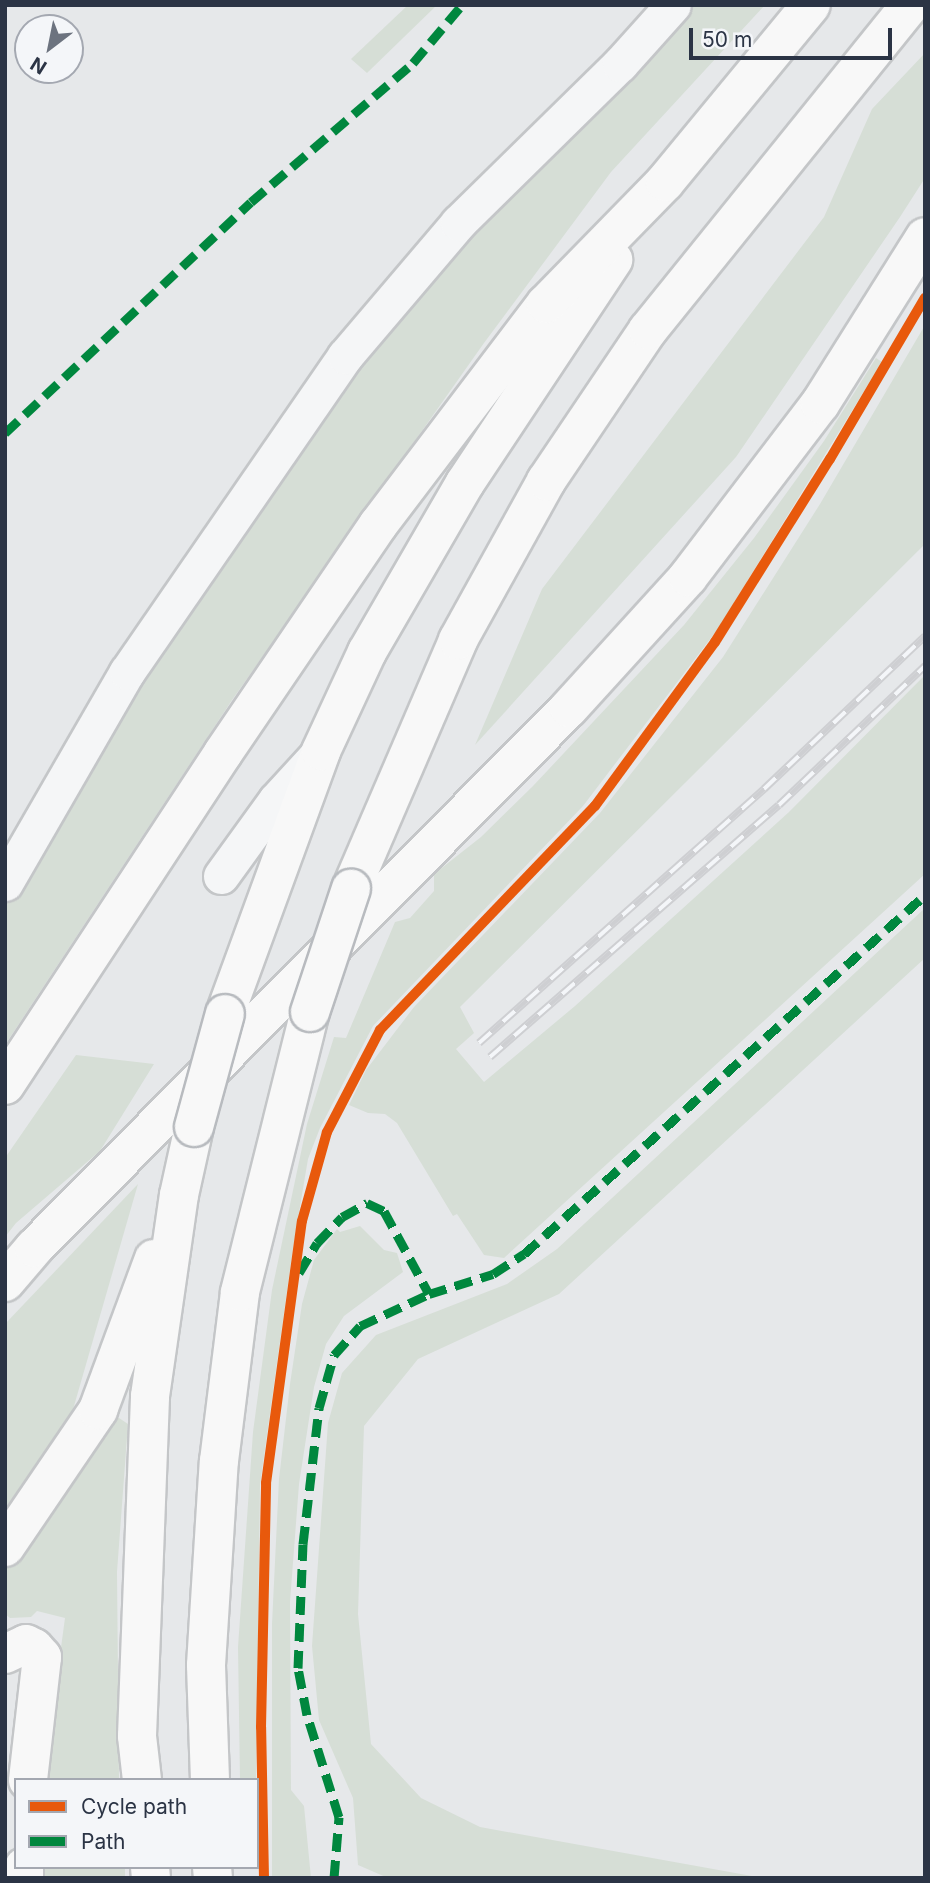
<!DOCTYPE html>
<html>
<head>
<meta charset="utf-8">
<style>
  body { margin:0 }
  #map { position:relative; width:930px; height:1883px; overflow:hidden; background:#e6e8ea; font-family:Inter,sans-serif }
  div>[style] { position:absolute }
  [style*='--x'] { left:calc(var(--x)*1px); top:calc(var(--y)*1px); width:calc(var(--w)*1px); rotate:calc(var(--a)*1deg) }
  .green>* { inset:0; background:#d6ded6; transform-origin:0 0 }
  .roads { filter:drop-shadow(2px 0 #c4c6c8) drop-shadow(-2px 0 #c4c6c8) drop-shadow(0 2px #c4c6c8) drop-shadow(0 -2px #c4c6c8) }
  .minor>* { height:35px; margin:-17.5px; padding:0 17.5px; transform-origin:17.5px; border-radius:17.5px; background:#f5f6f7 }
  .highway>* { height:38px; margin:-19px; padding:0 19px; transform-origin:19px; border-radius:19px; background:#f8f8f8 }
  .rail>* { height:8px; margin-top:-4px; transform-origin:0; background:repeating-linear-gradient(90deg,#f4f6f9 0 16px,#cecfd2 0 32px); box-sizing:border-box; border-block:2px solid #cecfd2 }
  .bridges { filter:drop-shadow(2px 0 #b8bbbf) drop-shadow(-2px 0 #b8bbbf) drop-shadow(0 2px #b8bbbf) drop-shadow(0 -2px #b8bbbf) }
  .highway-bridge>* { height:38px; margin:-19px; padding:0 19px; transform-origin:19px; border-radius:19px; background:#f8f8f8 }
  .quiet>* { height:9px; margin-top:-4.5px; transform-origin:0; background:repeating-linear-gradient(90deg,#00873e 0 18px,transparent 0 27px) }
  .cycleway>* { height:10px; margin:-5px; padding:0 5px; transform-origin:5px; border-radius:5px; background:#e8590c }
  span { translate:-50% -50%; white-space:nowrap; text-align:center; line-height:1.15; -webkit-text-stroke:5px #f4f6f9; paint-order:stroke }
  .frame { position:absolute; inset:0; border:7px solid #2b3445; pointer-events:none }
  .legend { position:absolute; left:14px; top:1778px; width:245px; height:91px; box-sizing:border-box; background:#f4f6f9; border:2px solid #a4a8b1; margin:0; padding:9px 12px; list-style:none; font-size:21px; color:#2b3445 }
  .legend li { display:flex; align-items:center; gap:14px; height:35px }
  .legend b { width:35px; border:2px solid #a4a8b1 }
  .north { position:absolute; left:14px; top:14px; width:70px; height:70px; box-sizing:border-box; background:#f4f6f9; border:2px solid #a4a8b1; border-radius:50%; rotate:212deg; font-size:19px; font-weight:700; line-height:28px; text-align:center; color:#2b3445 }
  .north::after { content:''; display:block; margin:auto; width:24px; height:32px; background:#6c737f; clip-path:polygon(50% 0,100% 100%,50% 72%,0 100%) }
  .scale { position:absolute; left:689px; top:28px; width:203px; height:32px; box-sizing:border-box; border:4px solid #2b3445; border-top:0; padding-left:9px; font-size:21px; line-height:24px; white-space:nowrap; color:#2b3445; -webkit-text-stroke:5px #f4f6f9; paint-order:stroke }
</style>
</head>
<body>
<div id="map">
  <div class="green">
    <i style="clip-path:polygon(408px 5px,437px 5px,367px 73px,351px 59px)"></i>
    <i style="clip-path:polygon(693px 5px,765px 5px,611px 172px,484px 343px,232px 700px,5px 1045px,5px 904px,119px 702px,431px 263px)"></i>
    <i style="clip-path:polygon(925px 53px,925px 178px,900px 217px,736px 457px,475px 745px,542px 589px,824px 217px,872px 109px)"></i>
    <i style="clip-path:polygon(925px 325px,925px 544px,460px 1007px,474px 1033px,456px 1049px,484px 1082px,575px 1006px,789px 812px,925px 675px,925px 874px,504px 1258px,484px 1255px,457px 1214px,453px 1216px,397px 1123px,385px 1114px,368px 1113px,349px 1105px,366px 1070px,414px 1007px,600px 813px,723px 657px,820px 504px)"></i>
    <i style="clip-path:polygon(876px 358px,882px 362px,717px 630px,583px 806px,373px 1026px,320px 1128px,308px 1159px,293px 1248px,260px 1485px,256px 1780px,240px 1780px,238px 1647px,253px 1432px,272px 1290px,307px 1124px,334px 1037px,346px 1038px,395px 922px,410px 918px,434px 891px,434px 874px,481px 837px,533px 786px,684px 625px,754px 538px,824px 441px)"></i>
    <i style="clip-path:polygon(925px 908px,925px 958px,559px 1294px,418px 1359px,364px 1426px,358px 1614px,371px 1744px,421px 1798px,480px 1827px,763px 1878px,388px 1878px,358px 1865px,353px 1798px,319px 1720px,312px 1646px,328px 1423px,342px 1373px,376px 1335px,507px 1284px,557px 1249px)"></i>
    <i style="clip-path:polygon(76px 1055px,154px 1064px,100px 1151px,16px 1223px,5px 1237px,5px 1158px)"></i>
    <i style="clip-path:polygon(138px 1184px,72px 1413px,46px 1456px,5px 1508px,5px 1324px)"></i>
    <i style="clip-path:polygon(360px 1226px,384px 1250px,397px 1253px,403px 1272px,344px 1316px,326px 1344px,314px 1387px,299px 1484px,290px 1602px,291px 1790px,304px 1806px,311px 1878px,272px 1878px,272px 1624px,279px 1479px,290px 1384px,302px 1304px,314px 1260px,337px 1229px,340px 1232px)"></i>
    <i style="clip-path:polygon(116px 1416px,128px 1424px,117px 1572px,119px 1780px,43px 1780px,65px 1618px,37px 1611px,31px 1617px,10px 1618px,5px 1614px,5px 1570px)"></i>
    <i style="left:40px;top:1867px;width:85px;height:11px"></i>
  </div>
  <div class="roads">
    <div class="minor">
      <i style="--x:221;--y:876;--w:94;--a:-54.1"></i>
      <i style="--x:276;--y:800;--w:64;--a:-47.5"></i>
      <i style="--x:5;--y:883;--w:244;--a:-60"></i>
      <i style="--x:127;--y:672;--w:384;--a:-55.4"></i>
      <i style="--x:345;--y:356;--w:175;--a:-49.6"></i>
      <i style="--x:458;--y:223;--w:227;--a:-44.5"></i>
      <i style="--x:620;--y:64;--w:79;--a:-48.1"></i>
    </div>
    <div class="highway">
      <i style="--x:351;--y:889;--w:271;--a:-66.7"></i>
      <i style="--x:458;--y:640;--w:182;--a:-61"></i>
      <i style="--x:546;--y:481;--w:182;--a:-56"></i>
      <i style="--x:648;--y:330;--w:417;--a:-51.1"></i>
      <i style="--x:225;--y:1014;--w:280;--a:-69.9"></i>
      <i style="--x:321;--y:751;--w:109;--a:-65.1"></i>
      <i style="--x:367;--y:652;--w:195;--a:-59.9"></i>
      <i style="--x:465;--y:483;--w:268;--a:-56.4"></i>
      <i style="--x:5;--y:1085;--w:397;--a:-56.7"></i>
      <i style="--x:223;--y:753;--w:276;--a:-55.8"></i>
      <i style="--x:378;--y:525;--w:278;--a:-52.8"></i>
      <i style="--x:546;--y:304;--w:170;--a:-45.7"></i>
      <i style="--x:665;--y:182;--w:229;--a:-50.5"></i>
      <i style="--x:5;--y:1282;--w:45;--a:-49.5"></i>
      <i style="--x:34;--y:1248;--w:760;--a:-45.27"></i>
      <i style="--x:569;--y:708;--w:177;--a:-47.7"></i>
      <i style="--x:688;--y:577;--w:218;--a:-52.7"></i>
      <i style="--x:820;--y:404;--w:197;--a:-57.8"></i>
      <i style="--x:5;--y:1547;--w:166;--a:-55.8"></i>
      <i style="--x:98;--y:1410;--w:161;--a:-69.7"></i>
      <i style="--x:5;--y:1654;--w:23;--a:-25"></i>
      <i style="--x:26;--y:1644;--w:9;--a:27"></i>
      <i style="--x:34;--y:1648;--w:12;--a:48"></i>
      <i style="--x:42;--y:1657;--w:124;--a:96.5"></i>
      <i style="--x:142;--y:1780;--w:44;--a:-96.5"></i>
      <i style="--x:137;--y:1736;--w:340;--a:-87.8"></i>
      <i style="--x:150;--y:1396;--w:203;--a:-81.8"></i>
      <i style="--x:179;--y:1195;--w:70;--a:-77.6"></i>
      <i style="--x:210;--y:1780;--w:115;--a:-92"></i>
      <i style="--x:206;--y:1665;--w:204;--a:-86.4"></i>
      <i style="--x:219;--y:1461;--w:170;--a:-82.9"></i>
      <i style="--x:240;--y:1292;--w:289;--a:-76"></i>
      <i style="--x:24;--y:1867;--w:11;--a:90"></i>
      <i style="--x:150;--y:1867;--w:11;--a:85"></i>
      <i style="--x:212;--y:1867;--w:11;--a:85"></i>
    </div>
  </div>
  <div class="rail">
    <i style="--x:479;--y:1043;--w:382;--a:-41.7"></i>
    <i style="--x:764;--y:789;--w:222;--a:-43.5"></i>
    <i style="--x:490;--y:1057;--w:383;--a:-41.1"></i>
    <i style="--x:779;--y:805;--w:202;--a:-43.6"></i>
  </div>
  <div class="bridges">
    <div class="highway-bridge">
      <i style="--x:310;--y:1012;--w:130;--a:-71.6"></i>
      <i style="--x:194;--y:1127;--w:117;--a:-74.7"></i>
    </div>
  </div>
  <div class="quiet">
    <i style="--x:5;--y:433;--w:337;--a:-43.2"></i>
    <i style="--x:251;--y:202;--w:213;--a:-40.6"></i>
    <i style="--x:413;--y:63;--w:76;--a:-49.8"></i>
    <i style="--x:299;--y:1273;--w:35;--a:-59"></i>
    <i style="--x:317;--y:1243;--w:36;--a:-46"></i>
    <i style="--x:342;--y:1217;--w:29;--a:-29"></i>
    <i style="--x:367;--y:1203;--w:19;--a:25"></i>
    <i style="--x:384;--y:1211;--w:94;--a:61.5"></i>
    <i style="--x:334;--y:1878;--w:61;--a:-85.3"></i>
    <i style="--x:339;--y:1817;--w:107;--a:-107.4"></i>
    <i style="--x:307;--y:1715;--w:48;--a:-100.8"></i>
    <i style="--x:298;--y:1668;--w:124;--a:-87.7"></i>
    <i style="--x:303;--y:1544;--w:137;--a:-83.3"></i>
    <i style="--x:319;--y:1408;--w:55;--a:-74.2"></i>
    <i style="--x:334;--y:1355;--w:39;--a:-48"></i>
    <i style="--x:360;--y:1326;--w:76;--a:-24.9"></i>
    <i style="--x:429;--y:1294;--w:67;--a:-17.4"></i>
    <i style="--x:493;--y:1274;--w:37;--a:-33"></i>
    <i style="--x:524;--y:1254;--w:538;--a:-41.84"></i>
  </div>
  <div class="cycleway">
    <i style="--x:264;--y:1878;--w:151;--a:-91.1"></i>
    <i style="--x:261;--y:1727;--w:244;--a:-88.8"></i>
    <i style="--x:266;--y:1483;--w:264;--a:-82.2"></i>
    <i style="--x:302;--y:1221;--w:92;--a:-74.3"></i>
    <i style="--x:327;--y:1132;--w:115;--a:-62.5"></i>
    <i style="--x:380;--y:1030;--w:310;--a:-46.2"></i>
    <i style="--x:595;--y:806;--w:203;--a:-53.8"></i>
    <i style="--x:715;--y:642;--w:216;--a:-57.9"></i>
    <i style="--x:830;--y:459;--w:187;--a:-59.5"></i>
  </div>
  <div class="frame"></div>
  <ul class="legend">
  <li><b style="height:9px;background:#e8590c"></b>Cycle path</li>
  <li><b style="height:9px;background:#00873e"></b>Path</li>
  </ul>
  <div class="north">N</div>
  <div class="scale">50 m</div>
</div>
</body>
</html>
